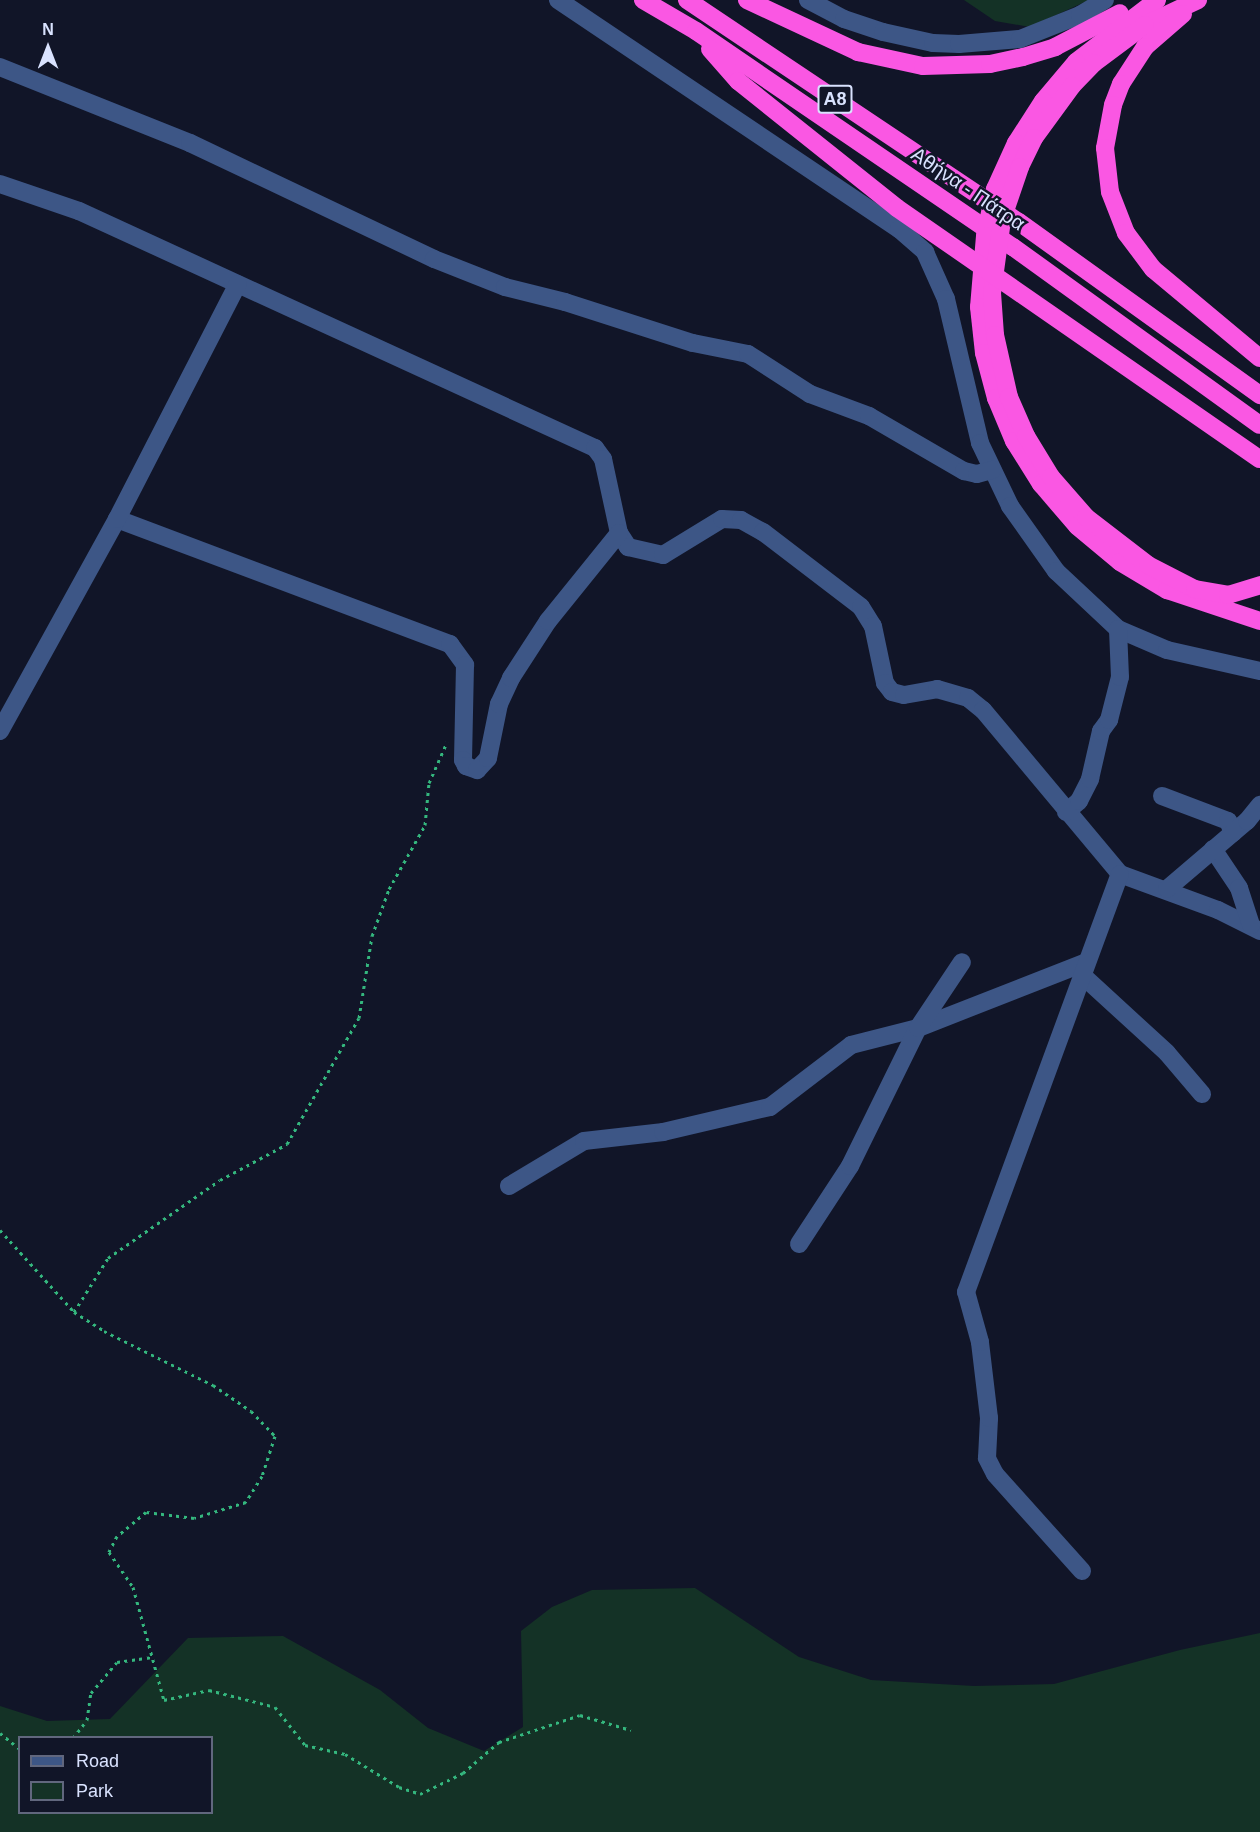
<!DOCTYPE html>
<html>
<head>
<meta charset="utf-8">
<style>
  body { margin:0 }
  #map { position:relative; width:1260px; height:1832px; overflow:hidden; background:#111528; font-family:Arial,sans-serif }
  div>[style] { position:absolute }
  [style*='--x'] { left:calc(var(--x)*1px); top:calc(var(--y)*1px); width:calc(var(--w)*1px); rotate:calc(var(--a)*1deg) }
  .green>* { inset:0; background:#143226 }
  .path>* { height:3px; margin-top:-1.5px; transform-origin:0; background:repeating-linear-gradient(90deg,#34b77e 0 3px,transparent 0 7.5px) }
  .minor>* { height:18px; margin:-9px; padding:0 9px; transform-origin:9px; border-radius:9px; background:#3d5686 }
  .highway>* { height:18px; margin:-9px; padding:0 9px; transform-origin:9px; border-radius:9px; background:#fa57e3 }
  span { translate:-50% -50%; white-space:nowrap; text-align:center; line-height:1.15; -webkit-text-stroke:5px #111528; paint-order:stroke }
  .shield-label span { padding:2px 4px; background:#111528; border:2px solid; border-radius:4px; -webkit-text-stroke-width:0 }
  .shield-label { font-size:18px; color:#d9e2fe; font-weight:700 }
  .street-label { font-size:20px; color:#d9e2fe }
  .legend { position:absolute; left:18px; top:1736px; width:195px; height:78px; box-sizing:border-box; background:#111528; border:2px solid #61677e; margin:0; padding:8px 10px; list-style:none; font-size:18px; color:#d9e2fe }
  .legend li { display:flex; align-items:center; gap:12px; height:30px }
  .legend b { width:30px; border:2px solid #61677e }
  .north { position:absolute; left:18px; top:18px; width:60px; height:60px; -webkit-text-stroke:4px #111528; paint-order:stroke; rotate:0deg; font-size:16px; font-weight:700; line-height:24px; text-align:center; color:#d9e2fe }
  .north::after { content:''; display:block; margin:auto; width:21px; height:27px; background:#d9e2fe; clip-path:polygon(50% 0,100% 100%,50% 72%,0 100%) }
</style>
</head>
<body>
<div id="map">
  <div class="green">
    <i style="clip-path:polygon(964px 0,1089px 0,1030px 27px,995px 21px)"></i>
    <i style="clip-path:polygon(evenodd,695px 1588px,799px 1657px,871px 1680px,974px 1686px,1054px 1684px,1180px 1650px,1260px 1633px,1260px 1832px,0 1832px,0 1706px,47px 1721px,110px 1719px,188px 1638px,283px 1636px,380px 1690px,428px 1728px,484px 1751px,523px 1727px,521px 1631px,552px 1607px,592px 1590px,695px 1588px,20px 1738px,212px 1738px,212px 1812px,20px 1812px,20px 1738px)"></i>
  </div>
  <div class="path">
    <i style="--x:0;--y:1230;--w:110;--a:47.9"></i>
    <i style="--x:74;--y:1312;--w:36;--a:32"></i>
    <i style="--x:104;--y:1331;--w:122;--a:26.4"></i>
    <i style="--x:213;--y:1385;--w:46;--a:34.4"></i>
    <i style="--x:251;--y:1411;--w:35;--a:46"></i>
    <i style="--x:275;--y:1436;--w:42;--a:108"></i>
    <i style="--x:262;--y:1476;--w:31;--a:122"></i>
    <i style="--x:246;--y:1502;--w:54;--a:162.9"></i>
    <i style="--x:194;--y:1518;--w:48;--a:-172.9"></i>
    <i style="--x:146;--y:1512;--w:38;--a:140"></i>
    <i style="--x:117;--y:1536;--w:18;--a:117"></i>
    <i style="--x:109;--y:1552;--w:42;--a:55.6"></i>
    <i style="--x:133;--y:1587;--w:117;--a:74.7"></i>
    <i style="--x:164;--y:1700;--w:46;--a:-12.5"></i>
    <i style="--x:209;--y:1690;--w:68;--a:14.4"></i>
    <i style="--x:275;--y:1707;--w:48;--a:51.7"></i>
    <i style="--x:305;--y:1745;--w:41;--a:12.7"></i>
    <i style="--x:345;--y:1754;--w:63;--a:31.4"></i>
    <i style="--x:399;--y:1787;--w:22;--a:18"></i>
    <i style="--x:420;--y:1794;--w:48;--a:-26"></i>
    <i style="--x:463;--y:1773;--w:48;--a:-40.7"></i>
    <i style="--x:499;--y:1742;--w:85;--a:-18.4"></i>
    <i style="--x:580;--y:1715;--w:53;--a:16.4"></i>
    <i style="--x:74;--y:1312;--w:64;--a:-57.8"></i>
    <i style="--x:108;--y:1258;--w:136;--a:-34.9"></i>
    <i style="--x:220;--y:1180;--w:76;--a:-28.2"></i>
    <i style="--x:287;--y:1144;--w:145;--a:-60.3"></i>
    <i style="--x:359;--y:1018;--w:83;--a:-81"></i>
    <i style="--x:372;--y:936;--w:50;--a:-70.1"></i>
    <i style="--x:389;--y:889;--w:73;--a:-60.6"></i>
    <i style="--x:425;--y:825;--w:42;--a:-84.6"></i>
    <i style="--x:429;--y:783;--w:45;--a:-66.3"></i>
    <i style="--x:0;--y:1733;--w:26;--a:39"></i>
    <i style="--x:73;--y:1738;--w:23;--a:-52"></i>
    <i style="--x:87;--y:1720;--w:27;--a:-82"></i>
    <i style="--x:91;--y:1693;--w:40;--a:-50"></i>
    <i style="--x:117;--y:1662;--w:36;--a:-8"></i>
  </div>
  <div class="minor">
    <i style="--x:558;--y:0;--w:411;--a:33.9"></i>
    <i style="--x:899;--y:229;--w:35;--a:41"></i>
    <i style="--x:925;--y:252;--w:51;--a:65.9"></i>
    <i style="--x:946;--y:299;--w:148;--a:76.7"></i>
    <i style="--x:980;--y:443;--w:70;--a:64.5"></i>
    <i style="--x:1010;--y:506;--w:80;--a:54.7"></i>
    <i style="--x:1056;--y:571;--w:85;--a:43.1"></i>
    <i style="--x:1118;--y:629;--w:53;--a:23.2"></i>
    <i style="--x:1167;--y:650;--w:95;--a:12.7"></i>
    <i style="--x:808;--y:0;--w:41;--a:27.8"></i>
    <i style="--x:844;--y:19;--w:41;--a:18.4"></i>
    <i style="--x:883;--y:32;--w:51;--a:12.4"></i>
    <i style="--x:933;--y:43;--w:26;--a:2"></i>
    <i style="--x:959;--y:44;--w:61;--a:-4.7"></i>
    <i style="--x:1020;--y:39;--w:65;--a:-21.8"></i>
    <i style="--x:1080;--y:15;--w:29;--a:-31"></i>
    <i style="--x:0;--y:67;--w:205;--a:21.8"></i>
    <i style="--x:190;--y:143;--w:270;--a:25.4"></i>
    <i style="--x:434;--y:259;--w:76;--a:21.5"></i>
    <i style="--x:505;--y:287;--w:62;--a:14"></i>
    <i style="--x:565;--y:302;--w:134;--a:17.8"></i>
    <i style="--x:693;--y:343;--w:56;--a:11.3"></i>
    <i style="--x:748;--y:354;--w:74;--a:32.8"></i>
    <i style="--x:810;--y:394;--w:63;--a:20.4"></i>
    <i style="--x:869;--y:416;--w:110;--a:30.1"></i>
    <i style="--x:964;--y:471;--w:13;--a:13"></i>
    <i style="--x:977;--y:474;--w:16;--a:-15"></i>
    <i style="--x:0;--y:184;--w:83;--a:18.9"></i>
    <i style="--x:79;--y:211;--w:568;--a:24.67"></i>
    <i style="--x:595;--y:448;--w:14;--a:54"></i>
    <i style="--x:603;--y:459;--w:76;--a:77.8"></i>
    <i style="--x:619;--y:533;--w:17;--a:57"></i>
    <i style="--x:628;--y:547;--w:36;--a:13"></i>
    <i style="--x:663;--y:555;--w:69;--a:-31.4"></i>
    <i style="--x:722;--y:519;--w:19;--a:3"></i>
    <i style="--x:741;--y:520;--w:25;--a:29"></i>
    <i style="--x:763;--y:532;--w:123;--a:37.4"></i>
    <i style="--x:861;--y:607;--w:22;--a:58"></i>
    <i style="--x:873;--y:626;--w:58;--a:78.1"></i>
    <i style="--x:885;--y:683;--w:11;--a:52"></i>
    <i style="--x:892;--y:692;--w:12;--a:14"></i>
    <i style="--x:904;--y:695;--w:34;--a:-10"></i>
    <i style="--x:937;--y:689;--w:32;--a:16"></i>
    <i style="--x:968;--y:698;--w:19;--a:39"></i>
    <i style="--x:983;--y:710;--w:214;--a:50.1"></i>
    <i style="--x:1120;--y:874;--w:104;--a:20.2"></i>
    <i style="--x:1218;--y:910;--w:47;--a:26.6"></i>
    <i style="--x:117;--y:519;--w:356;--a:20.6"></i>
    <i style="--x:450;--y:644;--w:26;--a:54"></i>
    <i style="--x:465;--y:665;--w:95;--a:91.2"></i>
    <i style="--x:463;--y:760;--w:7;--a:63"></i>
    <i style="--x:466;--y:766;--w:12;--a:20"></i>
    <i style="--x:477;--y:770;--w:16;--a:-47"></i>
    <i style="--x:488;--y:758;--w:55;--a:-78.5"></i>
    <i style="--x:499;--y:704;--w:29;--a:-65"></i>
    <i style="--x:511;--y:678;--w:68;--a:-57"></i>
    <i style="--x:548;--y:621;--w:113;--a:-51.1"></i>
    <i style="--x:0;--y:731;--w:242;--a:-61.1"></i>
    <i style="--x:117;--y:519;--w:264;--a:-62.8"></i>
    <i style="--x:1162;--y:796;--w:71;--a:20.7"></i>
    <i style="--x:1228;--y:821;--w:13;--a:67"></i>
    <i style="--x:1066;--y:812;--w:17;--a:-40"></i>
    <i style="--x:1079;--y:801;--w:25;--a:-63"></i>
    <i style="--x:1090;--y:779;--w:49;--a:-77.1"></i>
    <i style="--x:1101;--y:731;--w:14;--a:-54"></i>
    <i style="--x:1109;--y:720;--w:44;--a:-75.7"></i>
    <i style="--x:1120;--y:677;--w:48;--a:-92.4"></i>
    <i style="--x:1213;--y:849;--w:47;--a:56.3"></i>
    <i style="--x:1239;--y:888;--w:39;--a:72"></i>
    <i style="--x:1167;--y:889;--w:105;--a:-40.4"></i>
    <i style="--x:1247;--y:821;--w:21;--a:-51"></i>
    <i style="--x:1082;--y:975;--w:115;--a:42.5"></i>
    <i style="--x:1167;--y:1053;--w:54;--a:49.5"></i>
    <i style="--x:509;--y:1186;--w:87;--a:-31"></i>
    <i style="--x:584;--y:1141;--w:80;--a:-6.5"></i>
    <i style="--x:663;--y:1132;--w:110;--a:-13.2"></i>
    <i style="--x:770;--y:1107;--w:102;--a:-37.4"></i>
    <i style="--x:851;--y:1045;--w:69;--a:-14.2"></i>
    <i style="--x:918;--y:1028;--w:180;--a:-21.4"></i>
    <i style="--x:799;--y:1244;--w:93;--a:-56.8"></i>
    <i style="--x:850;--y:1166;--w:154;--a:-63.8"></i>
    <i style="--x:918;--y:1028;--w:79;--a:-56.3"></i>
    <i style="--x:1082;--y:1571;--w:130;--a:-131.9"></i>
    <i style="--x:995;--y:1474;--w:18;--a:-117"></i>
    <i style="--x:987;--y:1458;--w:40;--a:-87.1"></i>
    <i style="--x:989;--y:1418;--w:77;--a:-96.8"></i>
    <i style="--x:980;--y:1342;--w:52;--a:-105.6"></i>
    <i style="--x:966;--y:1292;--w:445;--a:-69.8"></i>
  </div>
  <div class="highway">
    <i style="--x:643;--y:0;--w:61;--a:30.3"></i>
    <i style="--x:696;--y:31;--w:384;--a:34.3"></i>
    <i style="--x:1013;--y:247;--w:304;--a:35.8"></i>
    <i style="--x:687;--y:0;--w:399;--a:33.8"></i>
    <i style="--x:1019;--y:222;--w:297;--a:35.7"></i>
    <i style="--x:747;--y:0;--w:123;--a:25.1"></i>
    <i style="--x:858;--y:52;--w:66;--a:12.2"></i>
    <i style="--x:923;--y:66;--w:67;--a:-1.7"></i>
    <i style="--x:990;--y:64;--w:34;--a:-12"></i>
    <i style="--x:1023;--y:57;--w:34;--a:-17"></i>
    <i style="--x:1055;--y:47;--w:73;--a:-27.6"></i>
    <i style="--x:1157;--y:0;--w:102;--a:142.6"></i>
    <i style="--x:1076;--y:62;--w:51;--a:130.2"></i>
    <i style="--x:1043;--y:101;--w:50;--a:122.7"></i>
    <i style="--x:1016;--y:143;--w:51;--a:114.5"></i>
    <i style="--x:995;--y:189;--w:48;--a:102"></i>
    <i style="--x:985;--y:236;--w:71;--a:94.8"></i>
    <i style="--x:979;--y:307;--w:46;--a:83.8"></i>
    <i style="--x:984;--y:353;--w:47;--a:75.1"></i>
    <i style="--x:996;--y:398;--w:47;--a:67.3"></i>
    <i style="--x:1014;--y:441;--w:51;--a:57.9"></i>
    <i style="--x:1041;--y:484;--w:55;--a:49.4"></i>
    <i style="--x:1077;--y:526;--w:56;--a:39.9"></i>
    <i style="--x:1120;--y:562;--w:55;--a:30.8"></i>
    <i style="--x:1167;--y:590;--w:98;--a:18.4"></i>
    <i style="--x:1198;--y:0;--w:59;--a:154.7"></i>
    <i style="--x:1145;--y:25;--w:64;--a:143.3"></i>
    <i style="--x:1094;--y:63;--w:32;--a:134"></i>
    <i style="--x:1072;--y:86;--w:64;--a:126.2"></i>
    <i style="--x:1034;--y:138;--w:32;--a:116"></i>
    <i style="--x:1020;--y:167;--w:56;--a:108.8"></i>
    <i style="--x:1002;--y:220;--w:74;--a:97.8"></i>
    <i style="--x:992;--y:293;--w:42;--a:85.9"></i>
    <i style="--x:995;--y:335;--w:64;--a:77.3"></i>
    <i style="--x:1009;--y:397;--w:43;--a:66.4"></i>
    <i style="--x:1026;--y:436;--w:48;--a:58.6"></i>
    <i style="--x:1051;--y:477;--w:53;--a:48.8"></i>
    <i style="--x:1086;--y:517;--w:78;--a:37.7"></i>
    <i style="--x:1148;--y:565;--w:53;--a:27.1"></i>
    <i style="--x:1195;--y:589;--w:34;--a:10"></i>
    <i style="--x:1228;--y:595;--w:34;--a:-17"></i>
    <i style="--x:1183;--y:14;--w:50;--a:139"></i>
    <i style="--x:1145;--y:47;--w:44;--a:123"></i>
    <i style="--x:1121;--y:84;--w:22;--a:111"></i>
    <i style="--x:1113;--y:105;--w:44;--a:100.5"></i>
    <i style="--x:1105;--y:148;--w:44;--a:83.5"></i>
    <i style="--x:1110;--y:192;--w:44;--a:68.7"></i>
    <i style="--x:1126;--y:233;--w:45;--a:53.1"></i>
    <i style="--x:1153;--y:269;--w:139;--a:39.8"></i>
    <i style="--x:710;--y:49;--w:43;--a:48.8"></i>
    <i style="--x:738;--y:81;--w:203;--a:38.6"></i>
    <i style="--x:897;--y:208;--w:441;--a:34.7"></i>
  </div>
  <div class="shield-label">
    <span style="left:835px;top:99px">Α8</span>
  </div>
  <div class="street-label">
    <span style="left:968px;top:189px;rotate:34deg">Αθήνα - Πάτρα</span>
  </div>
  <ul class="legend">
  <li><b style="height:8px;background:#3d5686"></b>Road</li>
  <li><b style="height:16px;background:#143226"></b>Park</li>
  </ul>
  <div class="north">N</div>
</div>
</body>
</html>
